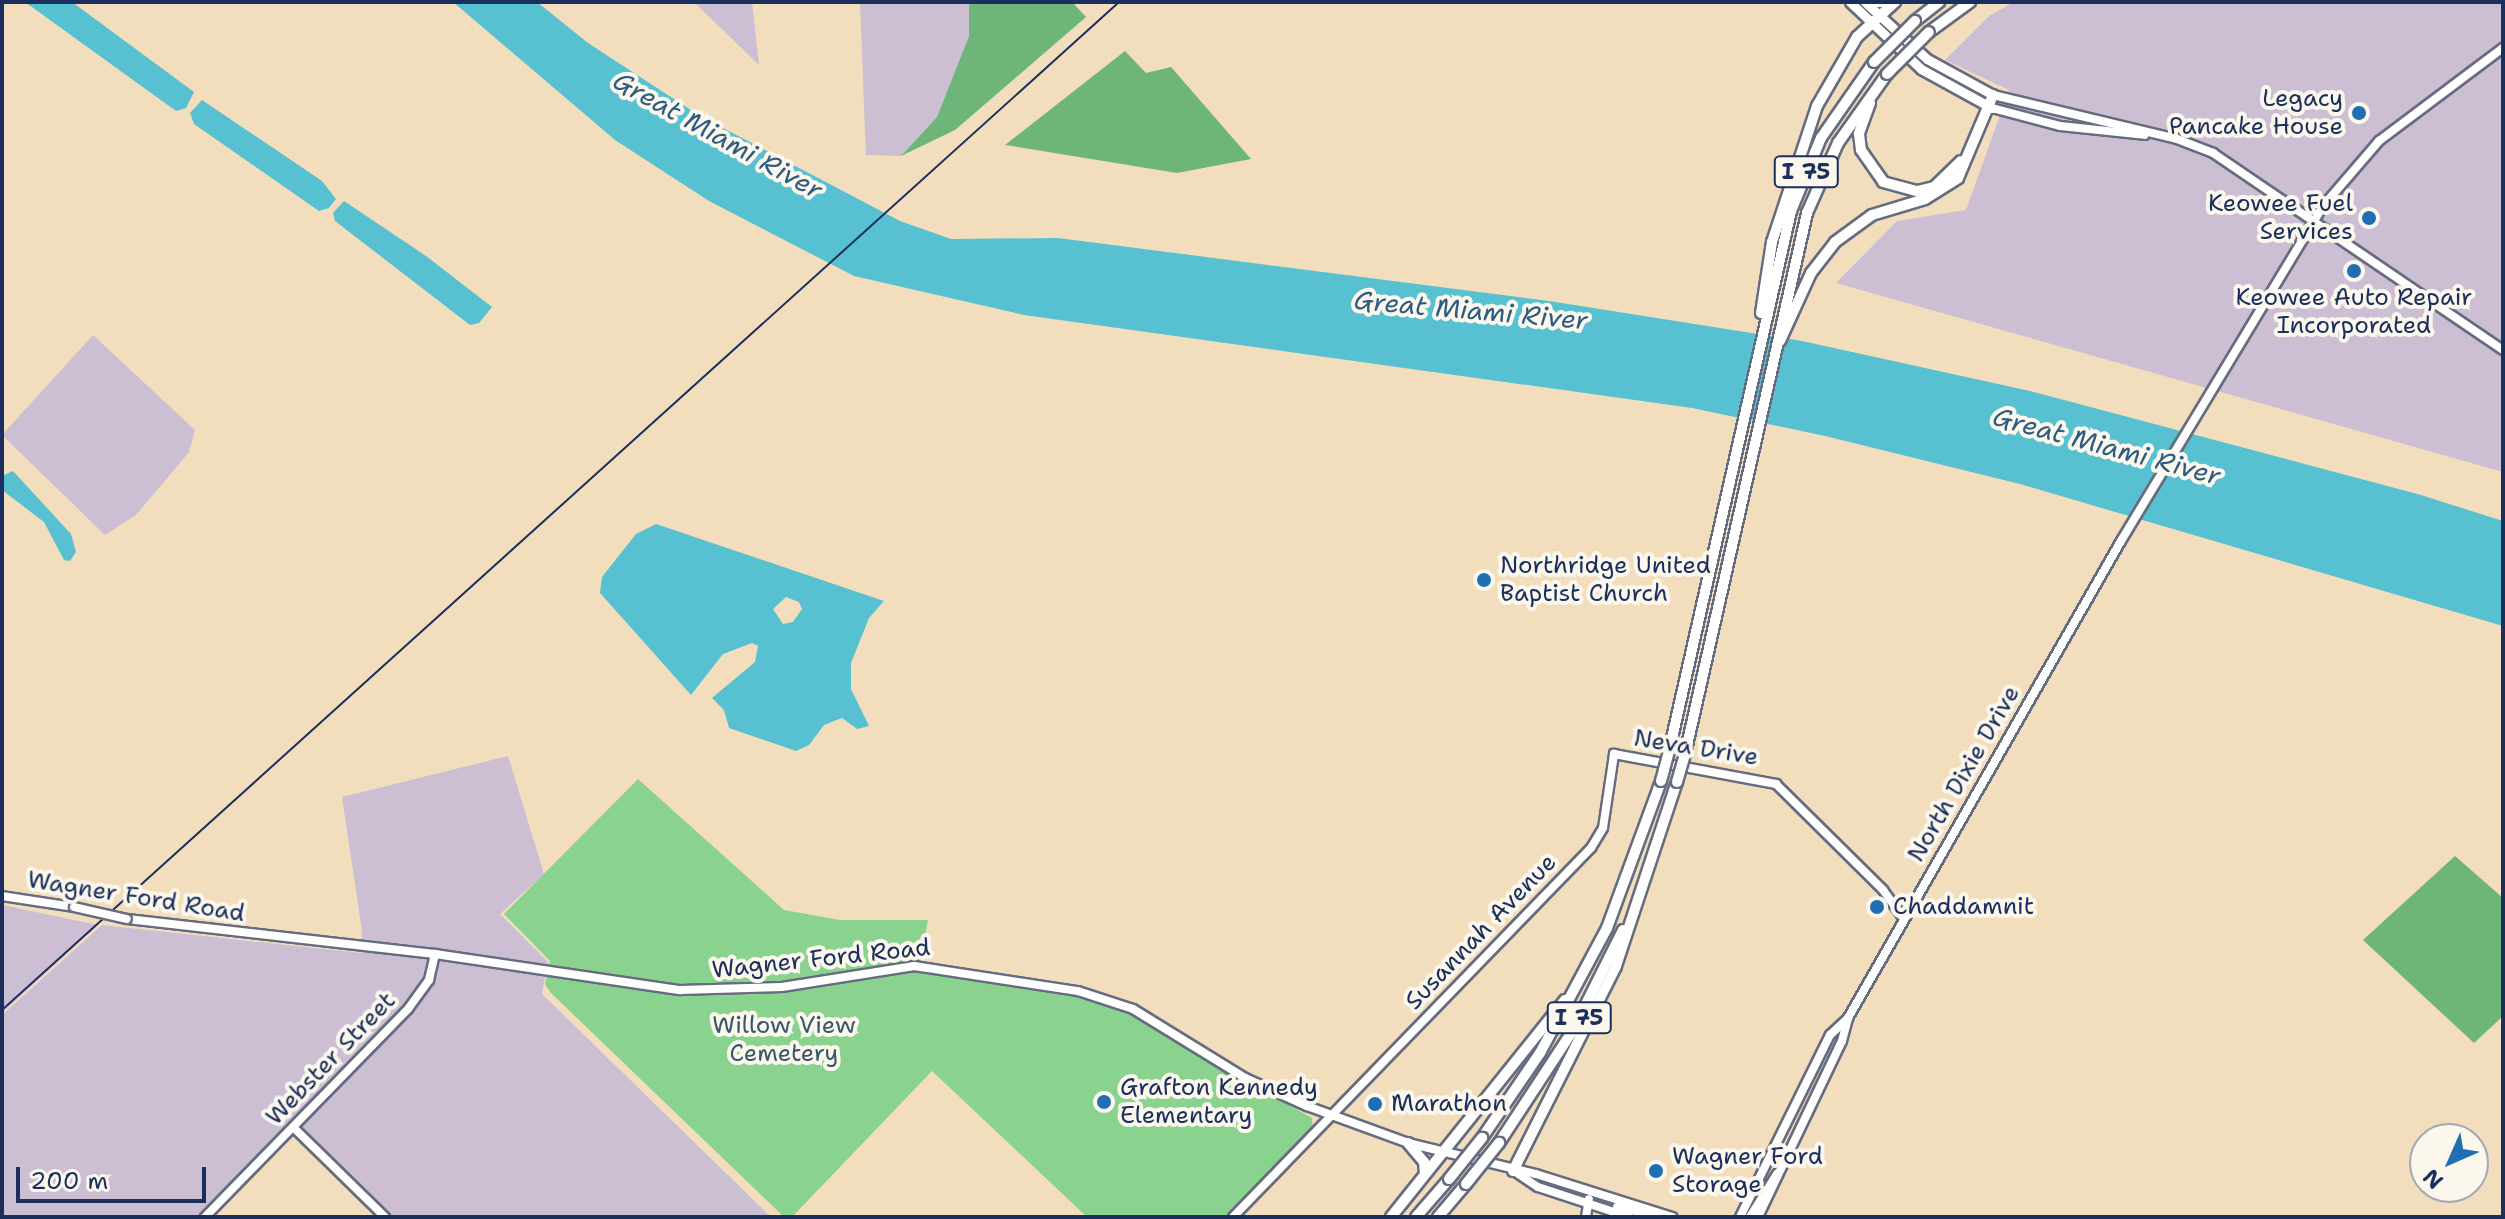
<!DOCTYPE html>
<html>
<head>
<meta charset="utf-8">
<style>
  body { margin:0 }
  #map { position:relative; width:2505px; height:1219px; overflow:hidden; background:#f2ddbd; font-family:"Shantell Sans",sans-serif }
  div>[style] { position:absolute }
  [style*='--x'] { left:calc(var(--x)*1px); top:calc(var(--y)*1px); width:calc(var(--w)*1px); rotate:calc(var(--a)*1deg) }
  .industrial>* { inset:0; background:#ccbed3 }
  .green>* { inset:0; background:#89d38f }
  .forest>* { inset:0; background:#6eb57a }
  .water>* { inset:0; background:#57c1d2 }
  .roads { filter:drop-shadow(2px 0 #666c7f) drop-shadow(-2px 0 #666c7f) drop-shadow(0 2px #666c7f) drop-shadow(0 -2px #666c7f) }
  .secondary>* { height:8px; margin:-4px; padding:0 4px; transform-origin:4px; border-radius:4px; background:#fff }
  .primary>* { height:9px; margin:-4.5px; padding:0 4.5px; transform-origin:4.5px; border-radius:4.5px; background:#fff }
  .highway>* { height:10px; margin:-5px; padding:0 5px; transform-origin:5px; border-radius:5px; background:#fff }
  .rail>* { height:2px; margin:-1px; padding:0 1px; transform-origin:1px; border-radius:1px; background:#1b2f5e }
  .bridges { filter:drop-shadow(2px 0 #666c7f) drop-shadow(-2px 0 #666c7f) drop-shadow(0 2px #666c7f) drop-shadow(0 -2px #666c7f) }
  .secondary-bridge>* { height:8px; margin:-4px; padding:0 4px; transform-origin:4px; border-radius:4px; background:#fff }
  .highway-bridge>* { height:10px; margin:-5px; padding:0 5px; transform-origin:5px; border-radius:5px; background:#fff }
  .dots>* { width:22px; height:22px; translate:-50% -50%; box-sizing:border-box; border:4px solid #fbf7ec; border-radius:50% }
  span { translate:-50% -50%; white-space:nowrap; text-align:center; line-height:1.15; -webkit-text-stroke:8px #fbf7ec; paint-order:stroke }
  .shield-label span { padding:2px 6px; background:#fbf7ec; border:2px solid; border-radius:6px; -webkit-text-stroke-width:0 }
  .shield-label { font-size:22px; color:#1b2f5e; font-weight:700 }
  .poi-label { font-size:24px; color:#1b2f5e }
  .right { translate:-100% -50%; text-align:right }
  .left { translate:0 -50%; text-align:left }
  .street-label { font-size:24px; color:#1b2f5e }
  .park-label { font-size:24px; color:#36586a }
  .water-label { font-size:26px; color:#2d5b81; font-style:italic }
  .frame { position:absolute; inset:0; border:4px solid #1b2f5e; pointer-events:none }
  .north { position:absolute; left:2409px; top:1123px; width:80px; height:80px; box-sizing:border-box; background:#fbf7ec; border:2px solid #a1a7b3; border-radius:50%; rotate:225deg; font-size:22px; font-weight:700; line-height:32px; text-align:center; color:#1b2f5e }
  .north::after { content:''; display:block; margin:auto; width:28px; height:36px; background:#1f6fb2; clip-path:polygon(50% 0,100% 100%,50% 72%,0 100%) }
  .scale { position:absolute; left:16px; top:1167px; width:190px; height:36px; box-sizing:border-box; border:4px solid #1b2f5e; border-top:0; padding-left:10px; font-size:24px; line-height:28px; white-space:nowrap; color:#1b2f5e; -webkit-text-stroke:6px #fbf7ec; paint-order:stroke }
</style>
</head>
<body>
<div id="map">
  <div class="industrial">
    <i style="clip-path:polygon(694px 2px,752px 2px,759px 65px)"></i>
    <i style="clip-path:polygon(860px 2px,969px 2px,969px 36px,937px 117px,901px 156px,866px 155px)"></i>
    <i style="clip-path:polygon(2014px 2px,2503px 2px,2503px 472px,1836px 283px,1897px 221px,1966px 210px,2009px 90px,1945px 60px,1989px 16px)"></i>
    <i style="clip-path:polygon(93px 335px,195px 430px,189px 452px,136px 515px,105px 535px,2px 435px)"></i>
    <i style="clip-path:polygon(508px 756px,544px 874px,500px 914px,548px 962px,542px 994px,771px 1217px,387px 1217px,291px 1125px,200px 1217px,2px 1217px,2px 1015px,102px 925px,361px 953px,362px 931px,342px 797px)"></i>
    <i style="clip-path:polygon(2px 905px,98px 925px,2px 1013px)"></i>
  </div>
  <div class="green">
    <i style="clip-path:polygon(638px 779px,784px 910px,840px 920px,928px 920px,919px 969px,1077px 995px,1121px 1010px,1312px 1118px,1313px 1129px,1226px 1217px,1087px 1217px,932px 1071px,792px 1217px,784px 1217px,551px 993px,545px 984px,550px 961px,504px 914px)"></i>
  </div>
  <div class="forest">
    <i style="clip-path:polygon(969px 2px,1072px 2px,1086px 17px,955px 130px,901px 156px,937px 117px,969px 36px)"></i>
    <i style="clip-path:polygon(1125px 51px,1146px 73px,1171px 67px,1251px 159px,1177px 173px,1005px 145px)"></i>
    <i style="clip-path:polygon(2455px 856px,2503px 898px,2503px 1016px,2474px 1043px,2363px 940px)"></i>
  </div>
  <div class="water">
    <i style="clip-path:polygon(25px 2px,72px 2px,194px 92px,186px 108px,176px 111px)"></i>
    <i style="clip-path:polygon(453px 2px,537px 2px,588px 43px,700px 116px,900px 221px,951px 239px,1058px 238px,1549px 301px,1802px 341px,2030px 391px,2421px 495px,2503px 521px,2503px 626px,2020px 484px,1825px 436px,1692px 408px,1024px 315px,854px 276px,709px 201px,615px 140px)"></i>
    <i style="clip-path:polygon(202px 100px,322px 181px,336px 199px,329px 208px,319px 211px,194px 124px,190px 113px)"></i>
    <i style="clip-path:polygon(344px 201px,426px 256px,492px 307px,479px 323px,470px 325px,335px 221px,333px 213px)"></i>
    <i style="clip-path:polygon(13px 471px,71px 534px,76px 552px,70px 561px,64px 560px,44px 522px,2px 490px,2px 476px)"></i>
    <i style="clip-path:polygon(evenodd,656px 524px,884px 601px,869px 618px,851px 663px,851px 689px,869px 726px,857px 729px,842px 718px,824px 725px,809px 745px,796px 751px,729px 728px,724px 710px,712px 698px,755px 662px,758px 646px,752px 643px,723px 654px,691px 695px,600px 593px,602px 577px,636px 534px,656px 524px,786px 597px,799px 602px,802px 609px,793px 622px,783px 624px,773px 609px,786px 597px)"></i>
  </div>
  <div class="roads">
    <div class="secondary">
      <i style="--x:1993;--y:95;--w:189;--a:13.4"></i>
      <i style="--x:2177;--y:139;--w:39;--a:21"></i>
      <i style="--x:2213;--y:153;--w:351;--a:34.2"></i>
      <i style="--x:1992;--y:108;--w:70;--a:14.8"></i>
      <i style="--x:2060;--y:126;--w:85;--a:6"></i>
      <i style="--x:2;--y:896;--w:73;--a:8.7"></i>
      <i style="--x:127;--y:919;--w:310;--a:6.5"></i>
      <i style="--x:435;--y:954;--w:248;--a:8.4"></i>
      <i style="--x:680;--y:990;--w:102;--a:-1.7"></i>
      <i style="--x:782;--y:987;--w:134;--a:-9"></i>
      <i style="--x:914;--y:966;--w:166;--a:8.7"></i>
      <i style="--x:1078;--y:991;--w:58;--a:18.1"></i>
      <i style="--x:1133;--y:1009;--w:132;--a:31.6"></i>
      <i style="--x:1245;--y:1078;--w:68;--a:24.3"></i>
      <i style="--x:1307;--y:1106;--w:108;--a:20.1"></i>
      <i style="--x:1408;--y:1143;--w:132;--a:13.6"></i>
      <i style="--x:1536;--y:1174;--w:143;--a:17.5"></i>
      <i style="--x:293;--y:1127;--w:129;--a:44.4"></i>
      <i style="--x:1517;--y:1173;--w:25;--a:34"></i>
      <i style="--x:1538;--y:1187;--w:96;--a:18.2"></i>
      <i style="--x:1617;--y:1207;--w:35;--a:12"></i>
      <i style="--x:205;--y:1217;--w:291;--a:-45.7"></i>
      <i style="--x:408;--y:1009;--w:36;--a:-54"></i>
      <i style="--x:429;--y:980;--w:27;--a:-77"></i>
      <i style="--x:1233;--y:1217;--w:514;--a:-45.87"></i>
      <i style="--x:1591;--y:848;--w:23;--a:-59"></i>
      <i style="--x:1603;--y:828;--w:75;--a:-81.5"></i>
      <i style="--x:1614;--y:754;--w:165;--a:10.5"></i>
      <i style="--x:1776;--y:784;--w:151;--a:44.7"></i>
      <i style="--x:1883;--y:890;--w:36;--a:54"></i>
      <i style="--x:1586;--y:1217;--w:18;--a:-81"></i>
      <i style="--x:1740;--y:1217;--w:203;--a:-63.7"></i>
      <i style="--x:1830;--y:1035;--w:25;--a:-43"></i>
      <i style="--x:1750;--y:1217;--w:51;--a:-57.9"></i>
      <i style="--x:1758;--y:1217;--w:195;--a:-64.5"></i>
      <i style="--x:1842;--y:1041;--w:24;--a:-75"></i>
      <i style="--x:1848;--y:1018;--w:550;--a:-60.22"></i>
      <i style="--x:2121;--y:541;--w:391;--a:-58.9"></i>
      <i style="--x:2323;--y:206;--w:86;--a:-49.3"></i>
      <i style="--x:2379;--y:141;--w:155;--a:-36.9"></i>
    </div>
    <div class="primary">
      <i style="--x:1850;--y:2;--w:98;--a:43.3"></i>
      <i style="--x:1921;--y:69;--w:81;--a:28.8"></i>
      <i style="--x:1865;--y:2;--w:84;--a:42.6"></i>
      <i style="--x:1927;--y:59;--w:75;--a:28.6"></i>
    </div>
    <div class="highway">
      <i style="--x:1874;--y:2;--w:16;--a:0"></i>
      <i style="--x:1915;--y:21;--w:31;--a:-38"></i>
      <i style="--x:1929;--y:32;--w:51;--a:-36.2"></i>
      <i style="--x:1870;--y:103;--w:33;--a:110"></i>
      <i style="--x:1859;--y:134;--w:16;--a:83"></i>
      <i style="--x:1861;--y:150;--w:39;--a:55"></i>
      <i style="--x:1883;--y:182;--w:35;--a:15"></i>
      <i style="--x:1917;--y:191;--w:17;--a:-13"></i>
      <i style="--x:1934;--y:187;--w:37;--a:-44"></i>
      <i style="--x:1761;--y:313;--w:72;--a:-81.2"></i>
      <i style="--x:1772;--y:242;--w:143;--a:-71.7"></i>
      <i style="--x:1817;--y:106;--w:80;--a:-59.9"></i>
      <i style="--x:1857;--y:37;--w:52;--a:-42.6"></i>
      <i style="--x:1780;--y:341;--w:75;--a:-65.5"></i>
      <i style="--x:1811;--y:273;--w:39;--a:-52"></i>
      <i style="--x:1835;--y:242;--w:46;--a:-36.1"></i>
      <i style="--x:1872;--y:215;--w:55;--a:-16.8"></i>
      <i style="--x:1925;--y:199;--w:39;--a:-32"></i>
      <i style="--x:1958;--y:178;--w:90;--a:-67.1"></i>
      <i style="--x:1670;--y:747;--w:549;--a:-77.28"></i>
      <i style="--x:1791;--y:211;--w:79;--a:-67.7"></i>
      <i style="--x:1821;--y:138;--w:93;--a:-55.1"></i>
      <i style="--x:1686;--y:750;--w:550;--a:-77.3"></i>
      <i style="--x:1807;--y:213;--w:77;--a:-66.1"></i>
      <i style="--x:1838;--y:143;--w:85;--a:-54.6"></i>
      <i style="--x:1482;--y:1138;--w:103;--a:-55.7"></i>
      <i style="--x:1540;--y:1053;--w:142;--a:-61.8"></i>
      <i style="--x:1607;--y:928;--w:157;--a:-69.8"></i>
      <i style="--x:1408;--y:1143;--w:25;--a:50"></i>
      <i style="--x:1424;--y:1162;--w:11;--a:85"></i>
      <i style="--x:1499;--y:1143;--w:133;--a:-56.7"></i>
      <i style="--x:1572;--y:1032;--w:114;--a:-63.4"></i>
      <i style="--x:1513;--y:1171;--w:229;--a:-63.3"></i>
      <i style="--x:1616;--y:966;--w:194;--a:-71.7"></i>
      <i style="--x:1391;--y:1217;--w:278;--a:-51.3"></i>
      <i style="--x:1416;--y:1217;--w:50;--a:-49"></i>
      <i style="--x:1438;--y:1217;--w:43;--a:-49.7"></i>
    </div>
  </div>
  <div class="rail">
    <i style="--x:2;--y:1010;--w:1505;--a:-42.06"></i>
  </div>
  <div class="bridges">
    <div class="secondary-bridge">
      <i style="--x:74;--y:907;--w:54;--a:12.8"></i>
    </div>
    <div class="highway-bridge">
      <i style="--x:1874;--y:62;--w:58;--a:-45"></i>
      <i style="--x:1887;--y:74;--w:59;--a:-45"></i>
      <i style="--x:1661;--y:781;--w:35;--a:-75"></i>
      <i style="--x:1677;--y:782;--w:33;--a:-74"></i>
      <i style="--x:1449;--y:1179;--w:53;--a:-51.2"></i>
      <i style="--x:1466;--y:1184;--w:53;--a:-51.2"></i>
    </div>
  </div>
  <div class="dots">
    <i style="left:2359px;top:113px;background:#1f6fb2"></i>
    <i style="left:2369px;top:218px;background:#1f6fb2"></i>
    <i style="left:2354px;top:271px;background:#1f6fb2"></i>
    <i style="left:1484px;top:580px;background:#1f6fb2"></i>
    <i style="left:1877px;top:907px;background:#1f6fb2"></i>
    <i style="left:1104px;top:1102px;background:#1f6fb2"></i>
    <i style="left:1375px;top:1104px;background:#1f6fb2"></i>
    <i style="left:1656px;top:1171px;background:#1f6fb2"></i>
  </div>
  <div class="shield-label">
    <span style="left:1806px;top:172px">I 75</span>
    <span style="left:1579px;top:1018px">I 75</span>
  </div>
  <div class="poi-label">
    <span class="right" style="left:2343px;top:113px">Legacy<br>Pancake House</span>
    <span class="right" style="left:2353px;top:218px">Keowee Fuel<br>Services</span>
    <span style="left:2354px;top:312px">Keowee Auto Repair<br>Incorporated</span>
    <span class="left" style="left:1500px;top:580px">Northridge United<br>Baptist Church</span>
    <span class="left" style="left:1893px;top:907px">Chaddamnit</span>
    <span class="left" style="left:1120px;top:1102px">Grafton Kennedy<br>Elementary</span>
    <span class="left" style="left:1391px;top:1104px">Marathon</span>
    <span class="left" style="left:1672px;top:1171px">Wagner Ford<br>Storage</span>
  </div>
  <div class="street-label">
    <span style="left:1696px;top:748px;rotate:9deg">Neva Drive</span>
    <span style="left:1964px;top:774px;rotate:-60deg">North Dixie Drive</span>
    <span style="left:136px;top:897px;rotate:9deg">Wagner Ford Road</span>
    <span style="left:1481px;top:932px;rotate:-46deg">Susannah Avenue</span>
    <span style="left:821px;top:959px;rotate:-6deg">Wagner Ford Road</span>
    <span style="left:331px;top:1059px;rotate:-46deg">Webster Street</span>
  </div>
  <div class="park-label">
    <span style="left:784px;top:1040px">Willow View<br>Cemetery</span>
  </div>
  <div class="water-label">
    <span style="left:718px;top:135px;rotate:29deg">Great Miami River</span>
    <span style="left:1471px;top:310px;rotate:5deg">Great Miami River</span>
    <span style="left:2107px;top:446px;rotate:15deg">Great Miami River</span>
  </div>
  <div class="frame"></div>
  <div class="north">N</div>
  <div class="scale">200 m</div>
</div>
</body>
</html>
